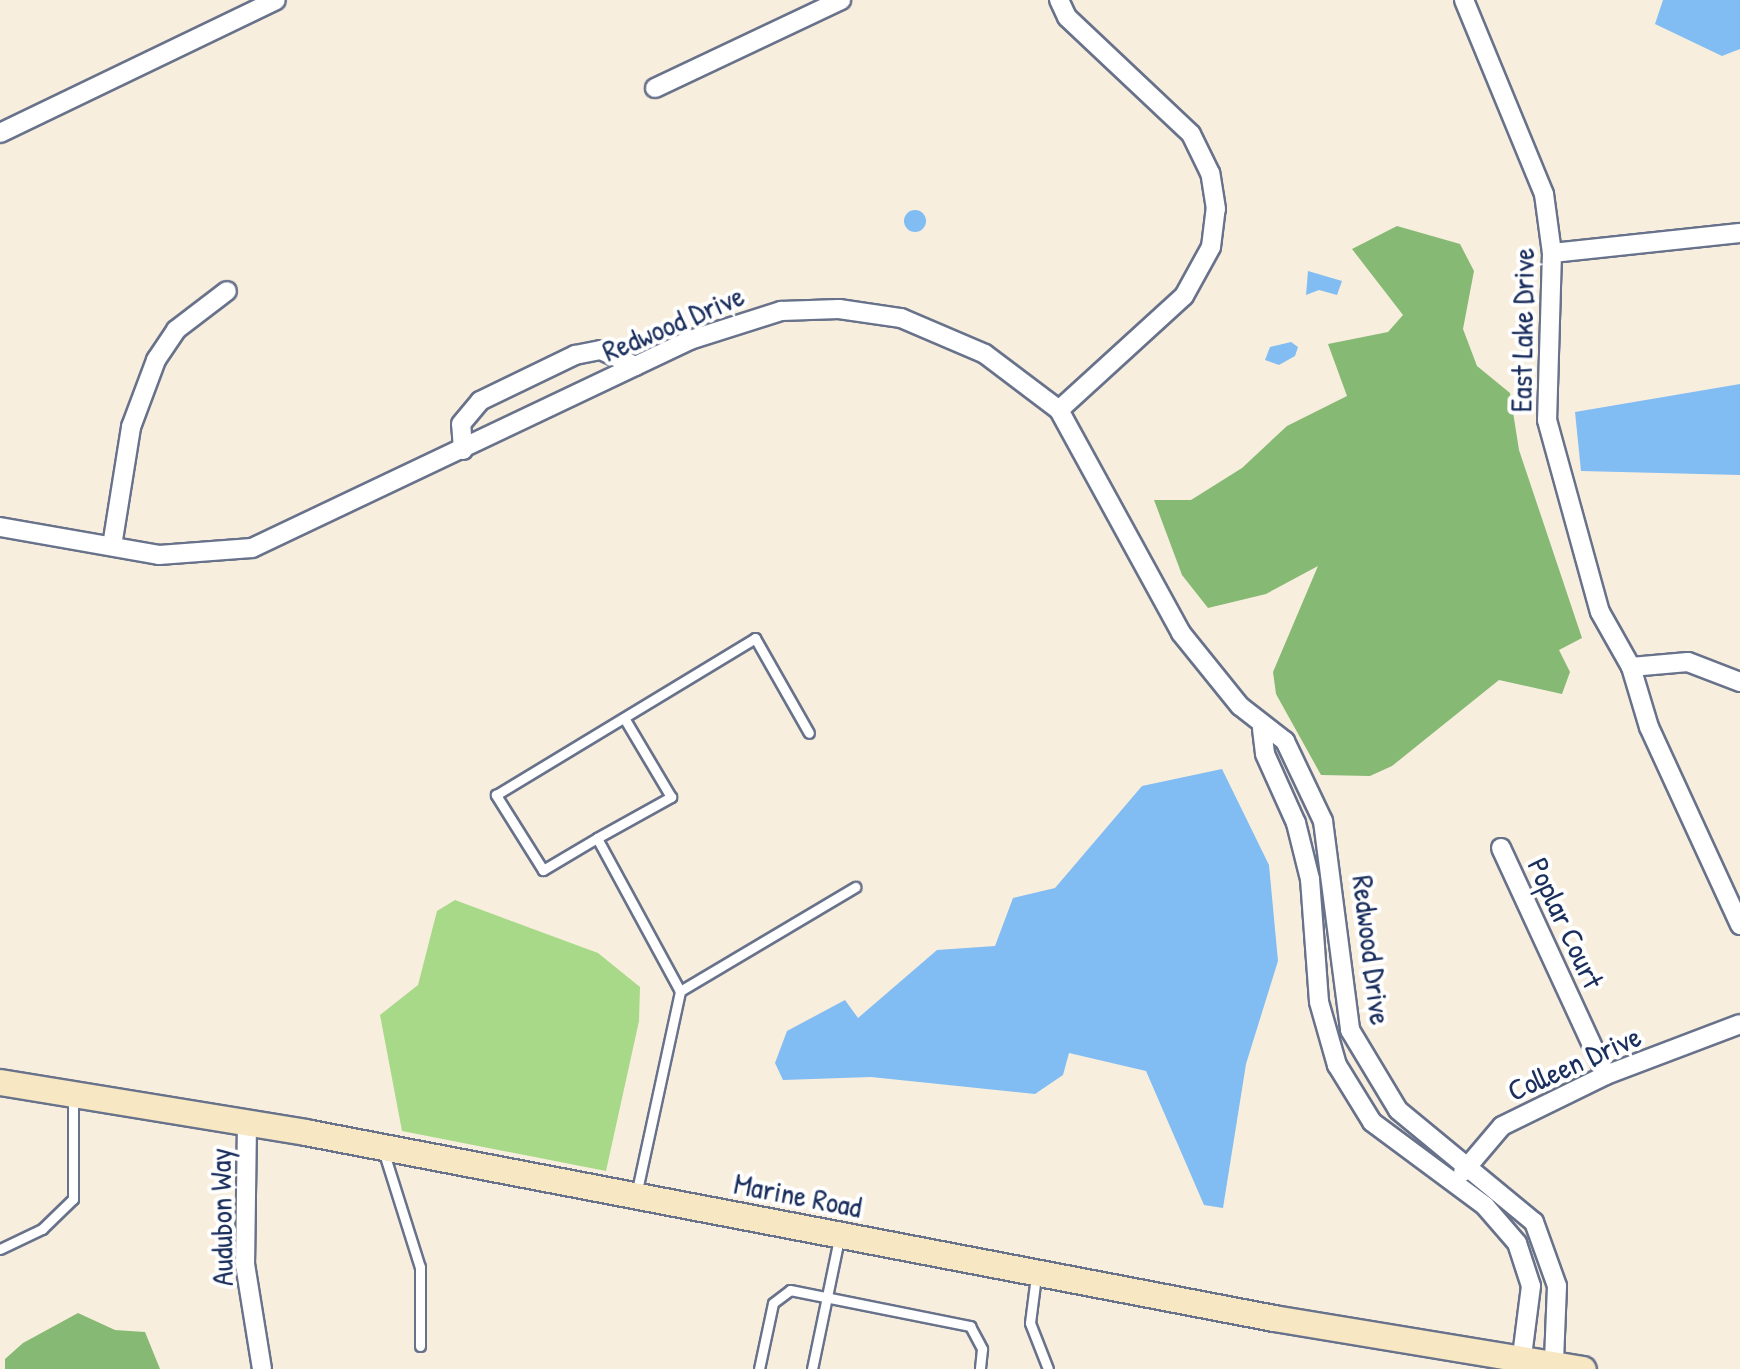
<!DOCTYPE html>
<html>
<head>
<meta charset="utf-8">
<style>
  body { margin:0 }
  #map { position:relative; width:1740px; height:1369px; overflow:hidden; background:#f8eede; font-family:"Patrick Hand",sans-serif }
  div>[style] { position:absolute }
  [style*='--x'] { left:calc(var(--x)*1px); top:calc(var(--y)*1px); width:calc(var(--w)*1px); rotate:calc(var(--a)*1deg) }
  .green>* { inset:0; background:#a7d988 }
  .forest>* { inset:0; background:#85b974 }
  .water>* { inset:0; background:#81bcf3 }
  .round { border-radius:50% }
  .roads { filter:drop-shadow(2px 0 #68728b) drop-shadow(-2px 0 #68728b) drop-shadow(0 2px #68728b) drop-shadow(0 -2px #68728b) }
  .service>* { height:9px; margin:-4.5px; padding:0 4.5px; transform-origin:4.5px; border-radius:4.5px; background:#fff }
  .minor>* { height:18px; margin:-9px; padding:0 9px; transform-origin:9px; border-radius:9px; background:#fff }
  .secondary>* { height:25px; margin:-12.5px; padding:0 12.5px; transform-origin:12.5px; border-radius:12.5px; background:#f7e8c3 }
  span { translate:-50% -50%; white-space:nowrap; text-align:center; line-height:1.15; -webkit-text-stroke:8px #fff; paint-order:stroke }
  .street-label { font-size:30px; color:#1b2f5e }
</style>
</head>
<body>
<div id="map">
  <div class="green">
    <i style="clip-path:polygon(455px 900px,598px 953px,640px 987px,639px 1021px,606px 1171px,402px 1131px,380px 1015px,418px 985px,437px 911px)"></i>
  </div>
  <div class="forest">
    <i style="clip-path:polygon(1397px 226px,1460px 244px,1474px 271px,1463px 329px,1477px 366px,1510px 393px,1519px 450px,1582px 638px,1559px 650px,1570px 672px,1562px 694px,1499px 680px,1392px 766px,1370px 776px,1321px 775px,1276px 694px,1273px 672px,1318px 566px,1266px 594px,1208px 608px,1182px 575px,1154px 500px,1191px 500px,1242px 468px,1287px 426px,1347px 396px,1328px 344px,1388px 332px,1403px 315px,1352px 249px)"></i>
    <i style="clip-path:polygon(78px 1313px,115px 1330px,145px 1332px,160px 1369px,5px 1369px,5px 1359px,23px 1343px)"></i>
  </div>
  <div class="water">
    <i style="clip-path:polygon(1663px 0,1740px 0,1740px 49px,1722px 56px,1655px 24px)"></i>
    <i class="round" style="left:904px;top:210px;width:22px;height:22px"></i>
    <i style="clip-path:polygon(1308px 271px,1342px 281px,1337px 295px,1319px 290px,1306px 295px)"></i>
    <i style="clip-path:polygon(1291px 342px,1298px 347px,1295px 356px,1279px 365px,1265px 360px,1270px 347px)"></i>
    <i style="clip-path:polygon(1740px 384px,1740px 475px,1581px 471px,1575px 412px)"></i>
    <i style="clip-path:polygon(1222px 769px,1269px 865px,1278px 961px,1246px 1064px,1223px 1208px,1204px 1205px,1146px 1071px,1069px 1053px,1063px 1075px,1035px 1094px,871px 1077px,783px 1080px,775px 1063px,787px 1031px,845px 1000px,858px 1018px,937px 950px,995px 946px,1013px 898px,1055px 888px,1142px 786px)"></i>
  </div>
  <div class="roads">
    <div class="service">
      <i style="--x:597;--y:838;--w:85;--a:-29"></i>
      <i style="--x:671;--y:797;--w:92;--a:-120.7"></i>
      <i style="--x:680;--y:991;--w:174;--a:-118.5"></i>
      <i style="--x:597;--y:838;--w:63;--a:149.3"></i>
      <i style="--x:543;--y:870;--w:89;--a:-122.1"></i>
      <i style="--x:496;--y:795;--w:303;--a:-31.2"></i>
      <i style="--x:755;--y:638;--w:109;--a:60.4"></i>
      <i style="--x:383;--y:1150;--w:123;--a:72.5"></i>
      <i style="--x:420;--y:1267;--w:79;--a:90"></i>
      <i style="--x:636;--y:1195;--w:209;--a:-77.8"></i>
      <i style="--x:680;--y:991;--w:204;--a:-30.7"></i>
      <i style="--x:0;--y:1249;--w:47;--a:-25.5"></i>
      <i style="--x:42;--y:1229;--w:43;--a:-44.1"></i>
      <i style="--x:73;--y:1199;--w:102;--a:-90"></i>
      <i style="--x:1036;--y:1276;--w:47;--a:97.3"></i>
      <i style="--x:1030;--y:1323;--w:49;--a:68.6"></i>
      <i style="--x:759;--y:1369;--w:67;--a:-78"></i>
      <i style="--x:773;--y:1303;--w:21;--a:-37"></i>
      <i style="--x:790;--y:1290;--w:184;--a:11.3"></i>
      <i style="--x:970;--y:1326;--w:26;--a:62"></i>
      <i style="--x:982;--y:1349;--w:20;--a:96"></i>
      <i style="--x:812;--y:1369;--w:133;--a:-78.3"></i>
    </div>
    <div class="minor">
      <i style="--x:1464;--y:0;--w:210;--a:67.6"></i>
      <i style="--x:1544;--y:194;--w:60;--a:82.3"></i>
      <i style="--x:1552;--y:253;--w:167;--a:91.7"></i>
      <i style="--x:1547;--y:420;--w:199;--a:74.6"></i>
      <i style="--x:1600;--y:612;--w:63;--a:60.6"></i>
      <i style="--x:1631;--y:667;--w:57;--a:-5"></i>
      <i style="--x:1688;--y:662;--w:56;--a:21"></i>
      <i style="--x:655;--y:88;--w:206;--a:-25.3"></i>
      <i style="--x:0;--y:133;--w:306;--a:-25.7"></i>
      <i style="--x:1552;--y:253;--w:189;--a:-6.1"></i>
      <i style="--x:1059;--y:410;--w:169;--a:-42.4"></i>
      <i style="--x:1184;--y:296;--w:56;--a:-61.1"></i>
      <i style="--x:1211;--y:247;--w:38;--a:-83"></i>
      <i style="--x:1216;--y:209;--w:36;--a:-99"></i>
      <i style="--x:1210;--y:173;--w:43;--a:-116"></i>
      <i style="--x:1191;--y:134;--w:170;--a:-136.7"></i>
      <i style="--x:1067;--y:17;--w:19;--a:-115"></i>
      <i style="--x:463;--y:450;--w:26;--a:-94"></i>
      <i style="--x:461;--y:424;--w:30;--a:-50"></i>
      <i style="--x:480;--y:401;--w:106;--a:-25.8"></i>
      <i style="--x:575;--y:355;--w:26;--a:-11"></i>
      <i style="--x:601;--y:350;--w:38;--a:25"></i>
      <i style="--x:0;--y:527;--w:161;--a:10"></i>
      <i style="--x:159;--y:555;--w:93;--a:-4.3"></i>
      <i style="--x:252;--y:548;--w:485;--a:-25.4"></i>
      <i style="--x:690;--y:340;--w:96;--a:-17.7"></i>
      <i style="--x:781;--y:311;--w:58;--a:-2"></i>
      <i style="--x:839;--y:309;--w:63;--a:8.3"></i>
      <i style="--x:901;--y:318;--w:91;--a:23.2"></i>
      <i style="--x:985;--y:354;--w:93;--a:37.1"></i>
      <i style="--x:1059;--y:410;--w:254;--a:61.3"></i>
      <i style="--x:1181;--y:633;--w:94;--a:51.1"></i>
      <i style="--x:1240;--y:706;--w:57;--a:37.9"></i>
      <i style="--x:1285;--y:741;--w:89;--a:64.6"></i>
      <i style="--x:1323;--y:821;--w:211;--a:82.6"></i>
      <i style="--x:1350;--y:1030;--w:93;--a:59"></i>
      <i style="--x:1398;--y:1110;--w:176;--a:39.5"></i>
      <i style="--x:1534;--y:1222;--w:68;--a:70.2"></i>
      <i style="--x:1557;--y:1286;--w:74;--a:92.3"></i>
      <i style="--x:112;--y:546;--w:121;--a:-80.9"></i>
      <i style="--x:131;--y:427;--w:72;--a:-69.5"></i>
      <i style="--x:156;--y:360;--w:36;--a:-56"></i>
      <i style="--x:176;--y:330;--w:64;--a:-37.4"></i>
      <i style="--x:1631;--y:667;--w:63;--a:73.3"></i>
      <i style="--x:1649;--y:727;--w:218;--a:65.3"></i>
      <i style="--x:1262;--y:729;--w:25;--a:83"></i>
      <i style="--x:1265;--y:754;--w:76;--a:65.8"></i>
      <i style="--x:1296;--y:823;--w:58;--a:76"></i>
      <i style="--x:1310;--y:879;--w:123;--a:85.8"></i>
      <i style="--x:1319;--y:1002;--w:66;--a:74.1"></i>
      <i style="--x:1337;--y:1065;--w:67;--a:58.4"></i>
      <i style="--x:1372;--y:1122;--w:141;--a:36.6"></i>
      <i style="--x:1485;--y:1206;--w:49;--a:49.1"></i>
      <i style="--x:1517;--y:1243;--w:45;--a:72"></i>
      <i style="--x:1531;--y:1286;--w:71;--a:97.3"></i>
      <i style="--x:1501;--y:848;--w:250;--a:65.2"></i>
      <i style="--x:247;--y:1123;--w:141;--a:90.8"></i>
      <i style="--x:245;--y:1264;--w:106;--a:80.8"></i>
      <i style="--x:1463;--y:1172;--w:60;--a:-49.7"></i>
      <i style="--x:1502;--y:1126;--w:116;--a:-26.1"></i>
      <i style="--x:1606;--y:1075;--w:143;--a:-20.8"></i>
    </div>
    <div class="secondary">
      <i style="--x:0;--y:1082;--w:309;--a:9.3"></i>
      <i style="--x:305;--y:1132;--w:987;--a:10.87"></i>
      <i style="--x:1274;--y:1318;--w:313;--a:9.4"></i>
    </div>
  </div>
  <div class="street-label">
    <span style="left:673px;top:323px;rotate:-23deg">Redwood Drive</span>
    <span style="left:1522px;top:330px;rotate:-89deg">East Lake Drive</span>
    <span style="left:1566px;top:923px;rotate:65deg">Poplar Court</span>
    <span style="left:1372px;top:950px;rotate:83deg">Redwood Drive</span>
    <span style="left:1574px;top:1063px;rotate:-24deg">Colleen Drive</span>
    <span style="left:798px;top:1195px;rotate:11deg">Marine Road</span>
    <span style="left:221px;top:1217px;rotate:-91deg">Audubon Way</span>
  </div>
</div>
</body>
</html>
